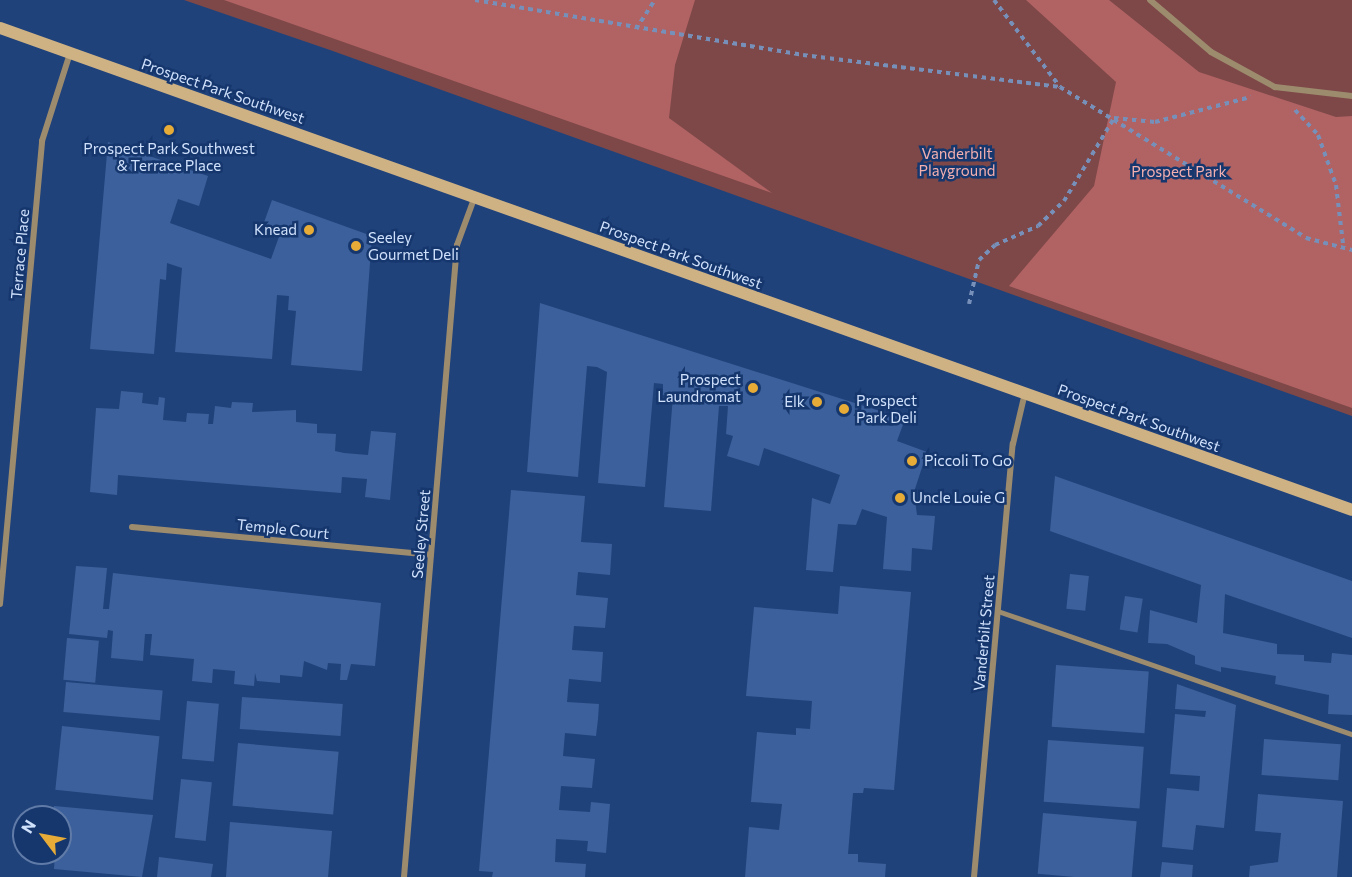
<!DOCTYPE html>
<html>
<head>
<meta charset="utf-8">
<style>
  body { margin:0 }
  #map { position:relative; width:1352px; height:877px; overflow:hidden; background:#20427a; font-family:Commissioner,sans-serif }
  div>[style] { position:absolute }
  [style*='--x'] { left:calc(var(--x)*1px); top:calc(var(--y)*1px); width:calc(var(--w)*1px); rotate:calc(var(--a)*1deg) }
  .green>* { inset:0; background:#7e4848 }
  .forest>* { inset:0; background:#b16263 }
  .building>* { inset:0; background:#3c609b; transform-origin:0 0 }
  .path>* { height:4px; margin-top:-2px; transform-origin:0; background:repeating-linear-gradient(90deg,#7790ba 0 4.5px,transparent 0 9px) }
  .lane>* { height:4.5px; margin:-2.25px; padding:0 2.25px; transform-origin:2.25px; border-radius:2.25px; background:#9d8b6e }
  .street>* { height:6px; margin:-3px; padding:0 3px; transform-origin:3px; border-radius:3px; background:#9d8b6e }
  .secondary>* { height:12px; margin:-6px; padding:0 6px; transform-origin:6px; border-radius:6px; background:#cfb284 }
  .dots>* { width:16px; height:16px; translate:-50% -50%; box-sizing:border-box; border:3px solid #16376e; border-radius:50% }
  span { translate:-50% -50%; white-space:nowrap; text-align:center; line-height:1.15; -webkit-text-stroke:5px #16376e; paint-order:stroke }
  .street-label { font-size:15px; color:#d0e1fc }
  .poi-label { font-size:15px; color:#d0e1fc }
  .right { translate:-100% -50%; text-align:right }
  .left { translate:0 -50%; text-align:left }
  .park-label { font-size:15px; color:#f4b0af }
  .north { position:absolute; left:12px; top:805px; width:60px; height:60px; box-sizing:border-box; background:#16376e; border:2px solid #607ba7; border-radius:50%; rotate:302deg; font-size:16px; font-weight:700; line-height:24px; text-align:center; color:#d0e1fc }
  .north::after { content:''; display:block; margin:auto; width:21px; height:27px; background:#e7ac37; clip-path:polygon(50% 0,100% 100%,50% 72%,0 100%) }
</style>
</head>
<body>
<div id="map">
  <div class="green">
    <i style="clip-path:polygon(184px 0,1352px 0,1352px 416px,330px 50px)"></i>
  </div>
  <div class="forest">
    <i style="clip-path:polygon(224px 0,695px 0,675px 65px,669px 118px,772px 193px)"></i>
    <i style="clip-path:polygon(1026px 0,1109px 0,1199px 72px,1336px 117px,1352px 116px,1352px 408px,1009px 286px,1094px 186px,1116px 82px)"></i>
  </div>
  <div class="building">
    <i style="clip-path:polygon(108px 142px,208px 176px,199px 206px,178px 199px,170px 223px,271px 259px,280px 234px,262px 228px,272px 200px,372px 236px,362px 371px,291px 365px,296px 311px,288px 310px,289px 296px,277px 295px,272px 359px,175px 352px,182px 268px,167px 263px,166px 280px,160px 279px,154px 354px,90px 349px)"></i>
    <i style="clip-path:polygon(540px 303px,905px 419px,897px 441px,927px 452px,914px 492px,917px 515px,935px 516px,932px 550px,912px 548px,911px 571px,883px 569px,887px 517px,862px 509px,856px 525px,838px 524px,833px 572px,806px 570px,812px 498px,830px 504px,840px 475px,764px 448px,759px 466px,727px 456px,733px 436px,726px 434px,728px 406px,719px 406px,711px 511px,664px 507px,673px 396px,663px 395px,663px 384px,654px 383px,645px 487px,598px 483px,607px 372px,597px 367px,587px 366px,578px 477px,527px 472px)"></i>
    <i style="clip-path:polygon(121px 391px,143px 393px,142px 403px,158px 405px,159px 397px,165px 398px,163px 420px,186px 422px,187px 413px,209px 414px,208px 424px,213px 424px,215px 406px,231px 408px,232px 402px,253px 403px,252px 412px,296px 410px,296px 422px,317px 424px,317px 433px,336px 434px,335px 451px,344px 453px,368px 455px,371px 431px,396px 433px,390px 500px,365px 497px,367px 479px,342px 477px,341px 493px,118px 475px,117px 495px,90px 492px,96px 408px,119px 409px)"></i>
    <i style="clip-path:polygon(1055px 476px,1352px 581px,1352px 638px,1225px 594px,1223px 633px,1277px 644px,1277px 654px,1304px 655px,1304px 661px,1331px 663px,1332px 653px,1352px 655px,1352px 715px,1328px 714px,1329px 695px,1275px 684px,1276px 676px,1221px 667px,1221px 672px,1195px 664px,1195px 656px,1167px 644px,1148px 643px,1150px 610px,1197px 623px,1201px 585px,1050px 531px)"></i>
    <i style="clip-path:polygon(511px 490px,585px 496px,581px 542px,612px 544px,610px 575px,578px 572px,576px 595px,608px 598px,605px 628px,574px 626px,573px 637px,572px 650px,603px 652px,601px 682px,569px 679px,567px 702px,599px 704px,598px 719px,596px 736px,565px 733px,563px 756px,595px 759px,592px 788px,561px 786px,559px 810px,590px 812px,591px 802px,610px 804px,606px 853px,587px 851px,588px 841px,556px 839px,555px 862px,586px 864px,585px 877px,492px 877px,493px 872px,479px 871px)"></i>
    <i style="clip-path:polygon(76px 566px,107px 568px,103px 609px,109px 609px,113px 573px,381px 603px,375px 666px,351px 664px,347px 680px,340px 680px,341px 664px,328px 663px,327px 670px,304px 661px,302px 677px,280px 675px,280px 683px,257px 681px,255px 673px,254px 686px,234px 684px,235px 671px,213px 669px,212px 683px,192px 681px,194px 659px,150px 655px,152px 634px,145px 634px,143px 661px,111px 658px,113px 631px,108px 630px,107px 638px,69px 634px)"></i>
    <i style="left:1070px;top:574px;width:19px;height:35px;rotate:6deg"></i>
    <i style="clip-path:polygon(840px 586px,911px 592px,894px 790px,864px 788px,863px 793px,853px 793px,848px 854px,858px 854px,858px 862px,886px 864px,885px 877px,745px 877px,749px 827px,779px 830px,782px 804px,751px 802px,757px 732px,796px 735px,796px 728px,810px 729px,812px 701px,746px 696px,754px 607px,838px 614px)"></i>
    <i style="left:1125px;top:596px;width:18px;height:34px;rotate:9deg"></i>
    <i style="left:67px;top:638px;width:32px;height:42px;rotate:5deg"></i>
    <i style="left:1056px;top:665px;width:93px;height:62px;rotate:4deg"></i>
    <i style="left:66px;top:682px;width:97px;height:30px;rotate:5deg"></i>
    <i style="clip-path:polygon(1177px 684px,1236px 705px,1224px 828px,1196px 825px,1193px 850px,1162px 847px,1167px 788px,1199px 791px,1200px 776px,1170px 774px,1175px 714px,1205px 717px,1206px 711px,1175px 709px)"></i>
    <i style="left:242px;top:697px;width:101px;height:32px;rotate:4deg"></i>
    <i style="left:187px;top:701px;width:32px;height:58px;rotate:5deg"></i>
    <i style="left:62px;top:726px;width:98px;height:64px;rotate:6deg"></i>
    <i style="left:1264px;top:739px;width:77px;height:36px;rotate:4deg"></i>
    <i style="left:1048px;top:740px;width:96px;height:62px;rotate:4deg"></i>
    <i style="left:238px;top:743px;width:101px;height:63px;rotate:5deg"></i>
    <i style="left:181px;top:779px;width:31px;height:59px;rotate:6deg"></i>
    <i style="clip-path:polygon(1258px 794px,1343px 801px,1337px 877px,1249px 877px,1250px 866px,1278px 862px,1281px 833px,1255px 831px)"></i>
    <i style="clip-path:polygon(54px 806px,153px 815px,142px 877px,54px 869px,55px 853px,60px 853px,60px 817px,53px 817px)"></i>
    <i style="left:1043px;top:813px;width:94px;height:61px;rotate:5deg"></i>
    <i style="clip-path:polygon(230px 822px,332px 831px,328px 877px,226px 877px)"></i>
    <i style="clip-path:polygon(159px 857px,213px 864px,211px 877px,157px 877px)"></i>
    <i style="clip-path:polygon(1162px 862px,1193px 865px,1192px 877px,1160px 877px)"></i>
  </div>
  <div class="path">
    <i style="--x:475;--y:0;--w:333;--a:9.5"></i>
    <i style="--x:803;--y:55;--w:259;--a:7.1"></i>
    <i style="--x:1060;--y:87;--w:289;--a:31.5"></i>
    <i style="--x:1306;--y:238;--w:48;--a:14.6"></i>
    <i style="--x:994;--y:0;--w:109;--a:52.8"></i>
    <i style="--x:636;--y:29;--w:35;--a:-57"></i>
    <i style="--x:1295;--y:110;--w:34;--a:47"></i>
    <i style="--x:1318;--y:135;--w:53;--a:70.2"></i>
    <i style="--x:1336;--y:185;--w:59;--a:83.2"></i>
    <i style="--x:969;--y:304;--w:45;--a:-77.2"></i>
    <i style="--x:979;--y:260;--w:22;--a:-43"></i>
    <i style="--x:995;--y:245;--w:47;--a:-23.8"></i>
    <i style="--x:1038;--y:226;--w:36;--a:-44"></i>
    <i style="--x:1064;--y:201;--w:97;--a:-58.9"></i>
    <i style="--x:1114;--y:118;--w:41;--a:5.6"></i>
    <i style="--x:1155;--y:122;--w:99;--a:-14.6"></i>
  </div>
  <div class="lane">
    <i style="--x:998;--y:611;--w:375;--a:19.2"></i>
  </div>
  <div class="street">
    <i style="--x:1150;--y:0;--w:80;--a:40.4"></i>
    <i style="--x:1211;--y:52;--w:73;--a:28.7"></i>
    <i style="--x:1275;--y:87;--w:78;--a:6.7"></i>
    <i style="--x:132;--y:527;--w:300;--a:5.3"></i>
    <i style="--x:0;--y:604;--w:465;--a:-84.8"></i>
    <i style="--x:42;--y:141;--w:92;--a:-72.3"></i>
    <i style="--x:404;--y:877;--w:634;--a:-85.21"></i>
    <i style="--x:457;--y:245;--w:52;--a:-69.8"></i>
    <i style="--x:974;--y:877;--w:435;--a:-84.9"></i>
    <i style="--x:1013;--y:444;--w:52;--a:-76.8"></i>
  </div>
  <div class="secondary">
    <i style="--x:0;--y:28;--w:1435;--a:19.62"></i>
  </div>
  <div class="dots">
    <i style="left:169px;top:130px;background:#e7ac37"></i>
    <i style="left:309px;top:230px;background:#e7ac37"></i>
    <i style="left:356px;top:246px;background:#e7ac37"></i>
    <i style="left:753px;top:388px;background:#e7ac37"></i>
    <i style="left:817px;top:402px;background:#e7ac37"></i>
    <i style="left:844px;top:409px;background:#e7ac37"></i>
    <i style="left:912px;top:461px;background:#e7ac37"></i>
    <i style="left:900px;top:498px;background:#e7ac37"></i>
  </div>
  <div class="street-label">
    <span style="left:223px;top:91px;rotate:19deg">Prospect Park Southwest</span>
    <span style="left:20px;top:254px;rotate:-85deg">Terrace Place</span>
    <span style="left:681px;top:255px;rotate:20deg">Prospect Park Southwest</span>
    <span style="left:1139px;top:418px;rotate:20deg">Prospect Park Southwest</span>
    <span style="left:283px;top:529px;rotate:6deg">Temple Court</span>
    <span style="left:421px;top:534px;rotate:-85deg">Seeley Street</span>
    <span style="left:984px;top:633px;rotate:-85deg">Vanderbilt Street</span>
  </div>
  <div class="poi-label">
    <span style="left:169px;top:157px">Prospect Park Southwest<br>&amp; Terrace Place</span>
    <span class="right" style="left:297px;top:230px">Knead</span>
    <span class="left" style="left:368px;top:246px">Seeley<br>Gourmet Deli</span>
    <span class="right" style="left:741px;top:388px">Prospect<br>Laundromat</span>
    <span class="left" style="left:856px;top:409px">Prospect<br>Park Deli</span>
    <span class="right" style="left:805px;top:402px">Elk</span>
    <span class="left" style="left:924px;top:461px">Piccoli To Go</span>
    <span class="left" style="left:912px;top:498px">Uncle Louie G</span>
  </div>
  <div class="park-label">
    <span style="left:957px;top:162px">Vanderbilt<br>Playground</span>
    <span style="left:1179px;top:172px">Prospect Park</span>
  </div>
  <div class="north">N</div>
</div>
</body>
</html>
